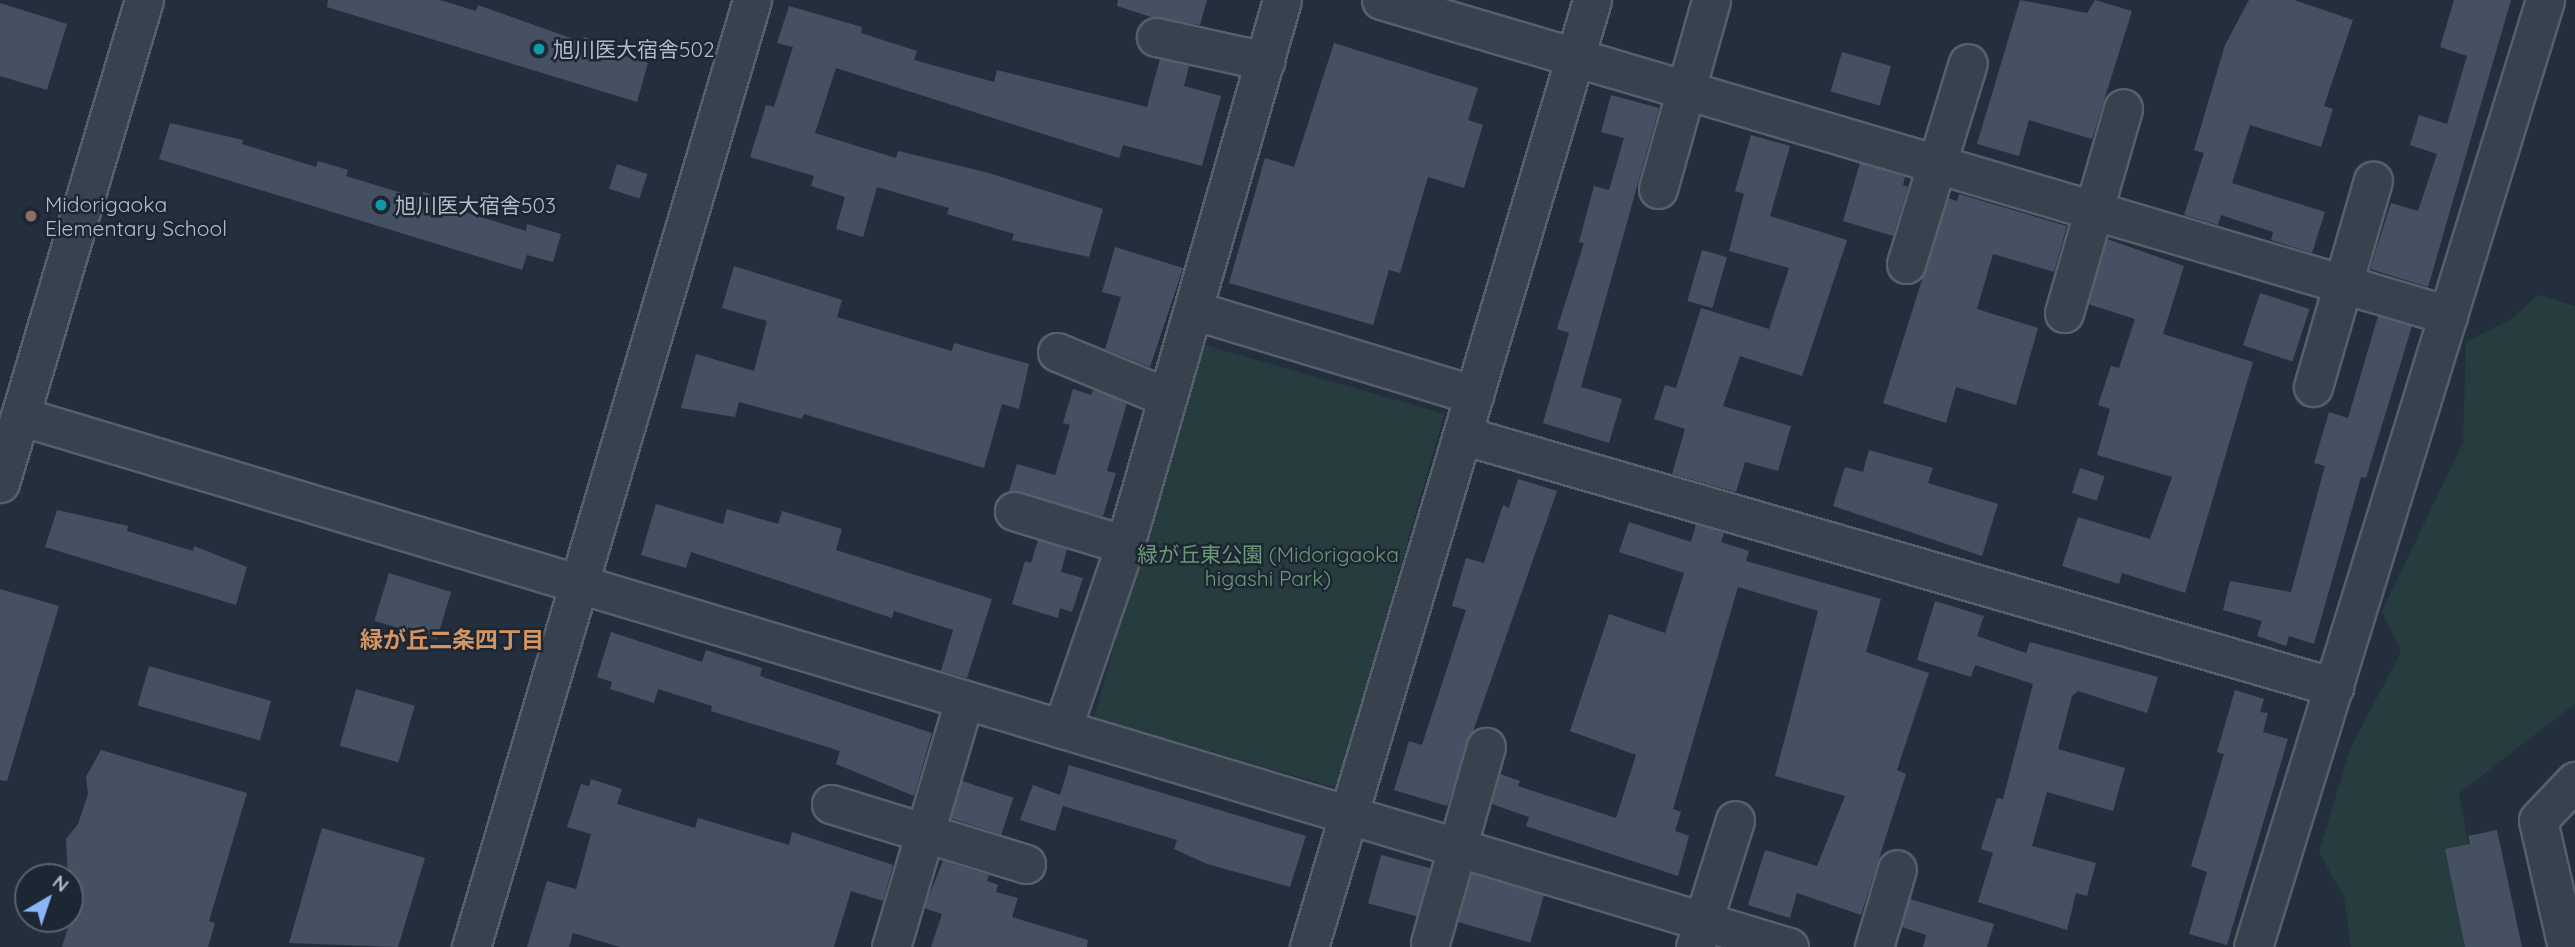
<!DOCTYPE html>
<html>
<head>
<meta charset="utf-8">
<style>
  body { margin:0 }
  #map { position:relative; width:2575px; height:947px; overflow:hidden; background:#242f3e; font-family:Quicksand,"Noto Sans JP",sans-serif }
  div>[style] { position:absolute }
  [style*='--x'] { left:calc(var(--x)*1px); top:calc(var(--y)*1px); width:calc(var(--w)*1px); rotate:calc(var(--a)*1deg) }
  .green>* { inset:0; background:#263c3f; transform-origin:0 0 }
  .building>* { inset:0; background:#455162; transform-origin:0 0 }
  .roads { filter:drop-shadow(2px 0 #565f6c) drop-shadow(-2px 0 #565f6c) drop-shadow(0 2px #565f6c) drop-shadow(0 -2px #565f6c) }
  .minor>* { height:37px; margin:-18.5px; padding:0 18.5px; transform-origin:18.5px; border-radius:18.5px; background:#38414e }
  .dots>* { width:19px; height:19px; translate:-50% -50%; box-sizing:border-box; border:4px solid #1d2633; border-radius:50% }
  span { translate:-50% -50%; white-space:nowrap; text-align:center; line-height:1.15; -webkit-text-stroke:5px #1d2633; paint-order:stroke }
  .poi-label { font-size:21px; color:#b4bcc9 }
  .left { translate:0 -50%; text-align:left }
  .park-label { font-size:21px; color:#6b9a76 }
  .neighbourhood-label { font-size:23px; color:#d59563; font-weight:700 }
  .north { position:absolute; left:14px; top:863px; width:70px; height:70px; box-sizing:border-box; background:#1d2633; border:2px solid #59626f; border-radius:50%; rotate:39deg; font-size:19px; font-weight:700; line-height:28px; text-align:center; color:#b4bcc9 }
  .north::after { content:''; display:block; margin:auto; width:24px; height:32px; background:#8ab4f8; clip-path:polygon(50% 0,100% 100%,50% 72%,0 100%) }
</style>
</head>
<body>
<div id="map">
  <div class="green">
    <i style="clip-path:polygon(2538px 295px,2575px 306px,2575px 704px,2459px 793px,2486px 947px,2351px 947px,2344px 897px,2319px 852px,2350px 749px,2401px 652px,2382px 611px,2463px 443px,2466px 342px,2510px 320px)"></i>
    <i style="left:1201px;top:344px;width:253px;height:389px;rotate:16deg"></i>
  </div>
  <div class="building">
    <i style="clip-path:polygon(328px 0,440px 0,476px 11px,478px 5px,582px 42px,584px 37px,614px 46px,612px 52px,648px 63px,637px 102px,327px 7px)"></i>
    <i style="clip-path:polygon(1118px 0,1207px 0,1200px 25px,1151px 17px,1117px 6px)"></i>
    <i style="clip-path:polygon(2020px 0,2087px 13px,2095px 0,2132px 11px,2092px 139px,2029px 120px,2019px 156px,1977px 144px)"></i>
    <i style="clip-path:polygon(2249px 0,2294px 0,2353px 20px,2324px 106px,2333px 109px,2321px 147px,2250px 125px,2232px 183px,2325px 212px,2312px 253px,2271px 240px,2273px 232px,2221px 215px,2218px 225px,2184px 215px,2204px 153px,2194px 150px,2225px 45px)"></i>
    <i style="clip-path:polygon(2454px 0,2511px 0,2428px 287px,2370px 269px,2391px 203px,2418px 211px,2437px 154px,2410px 145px,2419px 115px,2447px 124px,2467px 56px,2440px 47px)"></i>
    <i style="clip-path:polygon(0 3px,67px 24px,47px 90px,0 76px)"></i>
    <i style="clip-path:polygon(789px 6px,862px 27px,861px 33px,917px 51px,914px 60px,994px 82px,997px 70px,1147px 107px,1160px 59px,1189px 66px,1184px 86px,1221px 96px,1202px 166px,1123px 145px,1119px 158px,836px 68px,815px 133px,896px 158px,898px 151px,989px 173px,1103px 209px,1089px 257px,1012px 240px,1014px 234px,947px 214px,949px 208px,877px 187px,863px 237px,836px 229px,845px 197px,811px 186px,814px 176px,750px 157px,766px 105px,774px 107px,793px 47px,777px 43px)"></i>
    <i style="clip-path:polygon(1334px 43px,1478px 88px,1468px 120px,1483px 125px,1464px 188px,1428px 177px,1400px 273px,1389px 270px,1373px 325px,1229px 283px,1265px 158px,1294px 167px)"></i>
    <i style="left:1842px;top:52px;width:51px;height:41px;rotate:16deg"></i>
    <i style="clip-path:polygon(1611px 95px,1659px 108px,1581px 387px,1622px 399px,1609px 443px,1543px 423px,1569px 333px,1557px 329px,1584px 243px,1579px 242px,1594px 186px,1609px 190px,1624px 138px,1601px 132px)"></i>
    <i style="clip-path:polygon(170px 123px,243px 140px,242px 144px,316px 167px,318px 161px,348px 170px,346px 176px,421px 199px,423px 192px,454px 202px,452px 208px,526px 231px,527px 224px,561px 234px,553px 262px,527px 255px,522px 270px,159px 159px)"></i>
    <i style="clip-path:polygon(1751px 135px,1790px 146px,1770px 216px,1847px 240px,1802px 376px,1740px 356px,1723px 406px,1791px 426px,1778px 471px,1745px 462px,1736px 492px,1672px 474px,1685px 429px,1654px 419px,1665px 385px,1676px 388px,1701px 308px,1769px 329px,1789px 268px,1729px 251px,1744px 194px,1735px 191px)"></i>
    <i style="clip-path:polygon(1860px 163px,1905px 177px,1903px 185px,1908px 187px,1893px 236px,1843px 221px)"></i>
    <i style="left:617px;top:164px;width:32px;height:26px;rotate:18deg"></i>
    <i style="clip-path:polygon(1959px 194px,2067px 226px,2054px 272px,1993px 254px,1977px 309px,2038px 328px,2016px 405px,1956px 387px,1946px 423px,1883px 403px,1948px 198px,1957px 201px)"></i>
    <i style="clip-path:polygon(2107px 239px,2184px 266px,2163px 334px,2253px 362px,2185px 593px,2122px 573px,2119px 584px,2062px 566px,2078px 517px,2150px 539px,2172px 477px,2097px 455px,2110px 409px,2098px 405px,2111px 366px,2119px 368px,2135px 319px,2088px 304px)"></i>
    <i style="clip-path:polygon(1115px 247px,1183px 268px,1150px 367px,1105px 349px,1121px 297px,1102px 292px)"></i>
    <i style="left:1702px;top:250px;width:26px;height:53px;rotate:16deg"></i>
    <i style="clip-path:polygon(734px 266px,842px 300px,837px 317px,952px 351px,954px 343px,1029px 364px,1019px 409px,1002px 404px,984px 468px,804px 414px,802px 419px,739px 402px,735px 417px,681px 408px,696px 354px,754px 371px,767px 321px,722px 308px)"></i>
    <i style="left:2260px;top:293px;width:52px;height:55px;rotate:18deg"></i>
    <i style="clip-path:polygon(2378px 316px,2412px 326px,2366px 478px,2361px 477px,2314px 644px,2289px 636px,2286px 646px,2257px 636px,2262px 621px,2223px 610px,2230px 581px,2291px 592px,2325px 466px,2314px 463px,2329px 412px,2348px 418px)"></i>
    <i style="clip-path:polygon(1073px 389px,1091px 395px,1093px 390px,1127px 403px,1107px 471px,1116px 473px,1103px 516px,1009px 491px,1017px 464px,1055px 475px,1070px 425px,1063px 423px)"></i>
    <i style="clip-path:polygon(1869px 450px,1933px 468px,1928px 483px,1998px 504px,1982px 556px,1833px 506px,1845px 467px,1863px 472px)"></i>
    <i style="left:2080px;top:468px;width:26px;height:26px;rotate:18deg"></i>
    <i style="clip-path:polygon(1518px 479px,1557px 491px,1447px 806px,1394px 790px,1409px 741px,1422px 745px,1466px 610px,1452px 606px,1466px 558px,1484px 563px,1503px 505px,1509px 508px)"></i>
    <i style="clip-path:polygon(656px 504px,723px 524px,727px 509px,778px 524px,782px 511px,842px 529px,836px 550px,992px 599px,967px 678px,941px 671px,953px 630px,894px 611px,892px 618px,691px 552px,686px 568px,641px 555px)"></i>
    <i style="clip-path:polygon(57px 510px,128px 526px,127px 531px,193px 551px,194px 546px,247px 567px,236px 605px,45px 547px)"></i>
    <i style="clip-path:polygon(1629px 522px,1691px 542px,1696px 524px,1724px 533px,1721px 542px,1749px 551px,1746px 561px,1881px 599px,1866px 652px,1929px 673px,1897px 770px,1906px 774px,1861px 915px,1797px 893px,1790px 918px,1748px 905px,1765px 850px,1817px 866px,1845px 796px,1775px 776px,1818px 611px,1738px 587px,1673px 809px,1681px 812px,1675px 831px,1689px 836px,1678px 876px,1526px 826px,1529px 817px,1492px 804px,1500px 774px,1520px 781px,1518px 786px,1616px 818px,1636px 755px,1570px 731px,1609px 614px,1665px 633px,1684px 573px,1619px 552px)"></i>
    <i style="clip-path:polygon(1038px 540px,1067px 549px,1061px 572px,1083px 578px,1072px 612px,1060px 608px,1058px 618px,1012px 604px,1025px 561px,1031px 563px)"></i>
    <i style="left:389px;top:573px;width:65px;height:50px;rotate:17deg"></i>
    <i style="clip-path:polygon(0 589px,59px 606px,7px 781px,0 780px)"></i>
    <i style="clip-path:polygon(1935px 601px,1984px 616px,1977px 636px,2026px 653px,2030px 642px,2158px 677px,2147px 713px,2078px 691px,2072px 696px,2058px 749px,2125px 768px,2113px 811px,2047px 792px,2032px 846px,2096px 863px,2087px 896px,2076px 893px,2067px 930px,1978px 902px,1993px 853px,1981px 849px,1997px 798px,2003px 799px,2033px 684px,1975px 665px,1971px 677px,1917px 660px)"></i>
    <i style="clip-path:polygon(611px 632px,702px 662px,706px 650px,762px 668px,760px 676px,932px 733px,914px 796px,836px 764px,840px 751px,711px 711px,712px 706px,658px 689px,654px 703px,610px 689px,612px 682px,597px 677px)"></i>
    <i style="left:149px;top:666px;width:127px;height:41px;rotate:16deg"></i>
    <i style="left:356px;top:689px;width:61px;height:59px;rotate:16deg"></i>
    <i style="clip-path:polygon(2235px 690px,2264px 699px,2260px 712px,2268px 713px,2263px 732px,2288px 739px,2227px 945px,2189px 934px,2207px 872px,2191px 866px,2224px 754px,2217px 752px)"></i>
    <i style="clip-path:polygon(101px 750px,247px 793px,209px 921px,215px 923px,208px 947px,62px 947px,70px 921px,66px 839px,78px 824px,88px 794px,86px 777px)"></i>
    <i style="clip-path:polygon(1069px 765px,1306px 836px,1290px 887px,1207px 864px,1174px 849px,1177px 840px,1063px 806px,1055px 831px,1020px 820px,1033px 785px,1060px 795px)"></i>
    <i style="clip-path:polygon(591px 779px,622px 789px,617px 804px,695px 828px,698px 818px,789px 845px,792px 832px,893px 865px,883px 901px,851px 891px,834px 947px,620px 947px,573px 933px,569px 947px,527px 947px,547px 881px,576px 889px,591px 834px,567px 827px,581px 784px,589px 786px)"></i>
    <i style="left:962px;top:781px;width:54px;height:39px;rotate:18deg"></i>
    <i style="clip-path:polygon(322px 828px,425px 858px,398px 947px,289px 943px)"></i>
    <i style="clip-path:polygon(2497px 830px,2522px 947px,2465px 947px,2445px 849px,2470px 844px,2468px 836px)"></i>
    <i style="left:1381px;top:855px;width:51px;height:50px;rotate:15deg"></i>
    <i style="clip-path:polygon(943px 861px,989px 875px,987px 881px,998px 885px,996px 892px,1018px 898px,1012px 917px,1088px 940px,1087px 947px,931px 947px,942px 914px,924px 908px)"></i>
    <i style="left:1472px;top:874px;width:75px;height:50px;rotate:16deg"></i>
    <i style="clip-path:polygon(1910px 899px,1994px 924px,1987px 947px,1923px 947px,1926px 935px,1902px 927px)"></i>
  </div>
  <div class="roads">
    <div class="minor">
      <i style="--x:1381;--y:0;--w:1113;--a:16.45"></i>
      <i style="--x:1156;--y:37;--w:112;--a:12.4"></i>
      <i style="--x:1658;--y:189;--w:196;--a:-74.3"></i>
      <i style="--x:1906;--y:264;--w:210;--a:-72.9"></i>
      <i style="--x:1193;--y:310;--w:294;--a:16.8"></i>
      <i style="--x:2064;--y:313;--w:213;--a:-73.9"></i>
      <i style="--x:1057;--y:352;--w:116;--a:22.4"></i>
      <i style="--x:2313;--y:387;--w:215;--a:-73.8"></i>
      <i style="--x:20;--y:416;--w:1847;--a:16.71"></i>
      <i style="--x:1462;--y:435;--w:908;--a:16.12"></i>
      <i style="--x:0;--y:483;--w:504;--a:-73.4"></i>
      <i style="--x:1014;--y:511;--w:116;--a:17"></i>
      <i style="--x:1062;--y:729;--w:194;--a:-71.1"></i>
      <i style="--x:1125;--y:545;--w:567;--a:-73.93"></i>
      <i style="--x:831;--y:804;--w:204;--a:17.1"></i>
      <i style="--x:1430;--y:943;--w:204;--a:-74.1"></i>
      <i style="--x:471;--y:947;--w:988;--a:-73.47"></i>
      <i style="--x:891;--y:947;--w:258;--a:-73.5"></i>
      <i style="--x:1309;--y:947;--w:988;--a:-73.36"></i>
      <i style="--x:1695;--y:947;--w:133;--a:-72.5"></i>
      <i style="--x:1874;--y:947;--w:81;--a:-73.6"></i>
      <i style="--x:2253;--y:947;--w:991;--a:-72.86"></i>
      <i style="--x:2567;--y:947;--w:130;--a:-102.9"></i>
      <i style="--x:2538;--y:820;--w:54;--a:-46.5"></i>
    </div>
  </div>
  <div class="dots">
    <i style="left:539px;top:49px;background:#0f9aa8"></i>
    <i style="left:381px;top:205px;background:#0f9aa8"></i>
    <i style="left:31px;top:216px;background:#8d6e63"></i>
  </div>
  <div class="poi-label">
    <span class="left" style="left:553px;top:49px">旭川医大宿舎502</span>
    <span class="left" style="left:45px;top:216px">Midorigaoka<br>Elementary School</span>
    <span class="left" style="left:395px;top:205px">旭川医大宿舎503</span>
  </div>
  <div class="park-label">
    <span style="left:1268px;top:566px">緑が丘東公園 (Midorigaoka<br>higashi Park)</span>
  </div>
  <div class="neighbourhood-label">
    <span style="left:452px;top:640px">緑が丘二条四丁目</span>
  </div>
  <div class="north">N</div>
</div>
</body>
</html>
